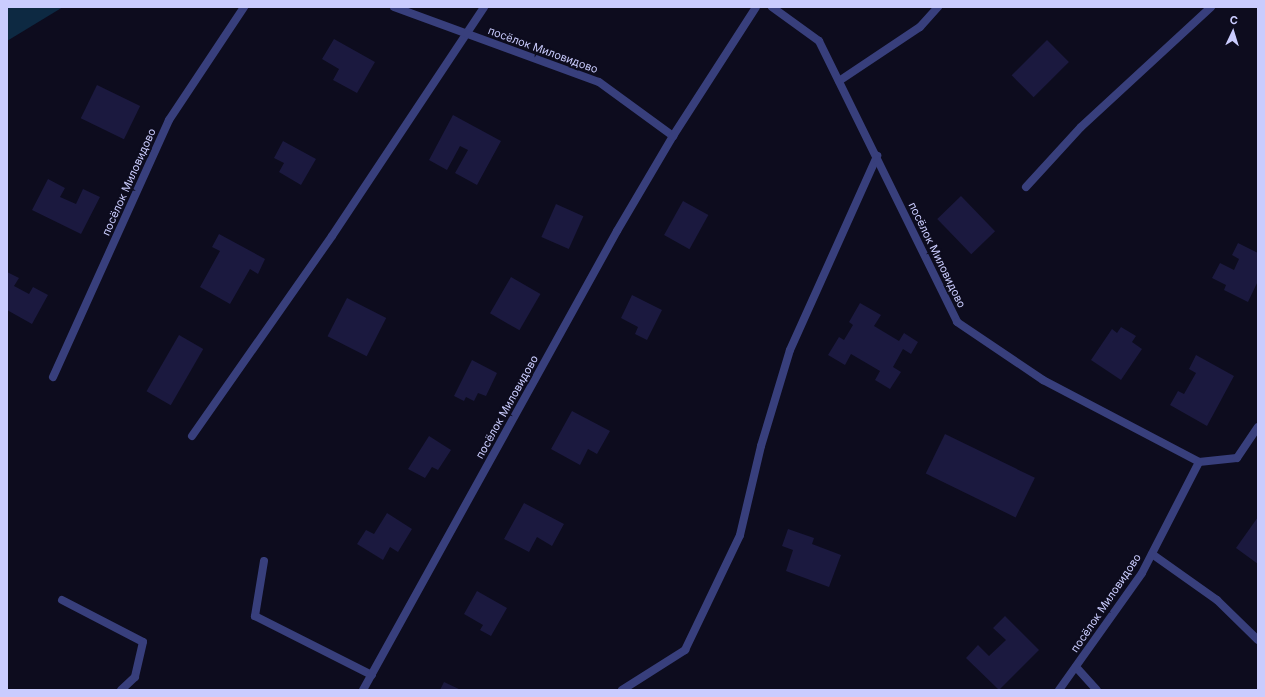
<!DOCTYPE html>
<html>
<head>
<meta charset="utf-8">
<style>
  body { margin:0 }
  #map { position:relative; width:1265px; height:697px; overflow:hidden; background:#0d0c1e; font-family:Inter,sans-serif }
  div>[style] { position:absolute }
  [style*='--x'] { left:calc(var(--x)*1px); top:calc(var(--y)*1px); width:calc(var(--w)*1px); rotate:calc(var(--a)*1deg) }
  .water>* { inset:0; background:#0d2942 }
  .building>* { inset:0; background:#1b193f; transform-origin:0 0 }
  .service>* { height:8px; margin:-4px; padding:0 4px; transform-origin:4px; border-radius:4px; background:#383f7c }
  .minor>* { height:8px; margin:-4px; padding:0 4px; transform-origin:4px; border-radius:4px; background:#383f7c }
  span { translate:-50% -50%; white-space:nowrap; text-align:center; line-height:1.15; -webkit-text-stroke:4px #0d0c1e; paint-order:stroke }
  .street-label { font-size:11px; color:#caccfe }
  .frame { position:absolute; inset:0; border:8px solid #caccfe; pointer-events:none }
  .north { position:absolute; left:1213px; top:12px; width:40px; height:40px; -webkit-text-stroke:3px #0d0c1e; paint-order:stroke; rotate:4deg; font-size:11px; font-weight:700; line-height:16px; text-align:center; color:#caccfe }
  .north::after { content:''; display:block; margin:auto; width:14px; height:18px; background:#caccfe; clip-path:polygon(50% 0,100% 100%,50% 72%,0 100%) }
</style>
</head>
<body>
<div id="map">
  <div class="water">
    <i style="clip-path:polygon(7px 7px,63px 7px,7px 41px)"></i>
  </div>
  <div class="building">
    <i style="clip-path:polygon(334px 39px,375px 62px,357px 93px,333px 80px,339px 69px,322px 59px)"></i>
    <i style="left:1047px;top:40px;width:31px;height:50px;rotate:45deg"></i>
    <i style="left:97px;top:85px;width:48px;height:37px;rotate:26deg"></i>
    <i style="clip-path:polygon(453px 115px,501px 141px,477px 185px,455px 173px,468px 150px,460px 146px,447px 170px,429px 160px)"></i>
    <i style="clip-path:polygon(283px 141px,316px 159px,301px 185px,279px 172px,284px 163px,274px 158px)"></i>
    <i style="clip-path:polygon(48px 179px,65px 188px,60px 197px,76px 204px,83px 189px,100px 197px,81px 234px,32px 210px)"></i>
    <i style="left:961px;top:196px;width:49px;height:33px;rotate:46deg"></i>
    <i style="left:683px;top:201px;width:29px;height:39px;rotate:29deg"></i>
    <i style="left:556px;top:204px;width:30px;height:36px;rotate:24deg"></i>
    <i style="clip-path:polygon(219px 234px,265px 259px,258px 274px,250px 269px,230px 304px,200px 287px,220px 251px,212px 247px)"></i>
    <i style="clip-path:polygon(1238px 243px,1258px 253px,1258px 281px,1248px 302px,1224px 290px,1226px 285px,1212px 278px,1220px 263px,1234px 270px,1239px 259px,1232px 255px)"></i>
    <i style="clip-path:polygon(7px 272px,19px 278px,14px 286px,29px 294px,33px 287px,48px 295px,32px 324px,7px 310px)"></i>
    <i style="left:511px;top:277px;width:34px;height:42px;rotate:30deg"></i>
    <i style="clip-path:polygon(632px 295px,662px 310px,647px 340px,635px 334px,638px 327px,621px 318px)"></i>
    <i style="left:347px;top:298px;width:44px;height:43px;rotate:27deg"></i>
    <i style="clip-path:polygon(860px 303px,881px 315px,874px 326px,899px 341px,904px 333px,918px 342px,911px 354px,903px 349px,893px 367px,901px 372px,890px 389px,875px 380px,880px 371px,851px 354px,845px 365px,828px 355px,839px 337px,844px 340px,853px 325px,849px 322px)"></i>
    <i style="clip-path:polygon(1121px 327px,1136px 336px,1132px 342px,1142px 349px,1121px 380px,1091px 360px,1112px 329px,1117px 333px)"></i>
    <i style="left:179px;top:335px;width:28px;height:65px;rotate:30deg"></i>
    <i style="clip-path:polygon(1196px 355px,1234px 376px,1207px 426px,1170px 405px,1178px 391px,1184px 394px,1196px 373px,1189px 369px)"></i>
    <i style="clip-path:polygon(472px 360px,497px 373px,486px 396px,478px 393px,474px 401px,466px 397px,464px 401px,454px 396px)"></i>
    <i style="clip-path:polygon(572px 411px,610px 431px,597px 454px,588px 449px,580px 465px,551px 449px)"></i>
    <i style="left:945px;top:434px;width:100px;height:44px;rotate:26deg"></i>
    <i style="clip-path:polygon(429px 436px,451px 450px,438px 470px,432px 467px,425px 478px,408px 469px)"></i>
    <i style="clip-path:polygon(524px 503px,564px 524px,552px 546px,537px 537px,529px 552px,504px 539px)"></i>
    <i style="clip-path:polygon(387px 513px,412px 529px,398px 552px,390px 547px,383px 560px,357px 544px,366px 530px,374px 534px)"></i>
    <i style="clip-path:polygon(1258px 517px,1258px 564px,1236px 548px)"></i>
    <i style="clip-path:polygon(788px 529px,814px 538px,812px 544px,841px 555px,829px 587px,786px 571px,793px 550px,782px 546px)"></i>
    <i style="clip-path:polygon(477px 591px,507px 608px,491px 636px,480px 630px,483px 625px,464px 614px)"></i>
    <i style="clip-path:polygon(1005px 616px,1039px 650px,999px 690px,966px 658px,978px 645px,989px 656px,1006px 640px,993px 628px)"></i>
    <i style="clip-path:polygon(444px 682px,461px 690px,440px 690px)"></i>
  </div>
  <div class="service">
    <i style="--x:839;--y:81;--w:97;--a:-33.7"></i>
    <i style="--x:920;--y:27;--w:27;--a:-48"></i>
    <i style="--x:1026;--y:187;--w:81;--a:-47.5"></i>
    <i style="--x:1081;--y:127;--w:177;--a:-42.7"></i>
    <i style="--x:192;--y:436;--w:244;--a:-55"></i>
    <i style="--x:332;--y:236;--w:275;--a:-56.4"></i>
    <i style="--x:264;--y:561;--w:56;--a:99.3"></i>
    <i style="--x:255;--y:616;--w:131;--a:26.8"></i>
    <i style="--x:62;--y:600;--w:91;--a:27.4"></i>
    <i style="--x:143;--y:642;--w:36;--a:103"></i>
    <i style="--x:135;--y:677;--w:19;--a:137"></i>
    <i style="--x:1076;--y:667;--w:31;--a:48"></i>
    <i style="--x:622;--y:690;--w:75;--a:-32.4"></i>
    <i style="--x:685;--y:650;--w:127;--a:-64.4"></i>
    <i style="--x:740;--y:535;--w:91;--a:-76.7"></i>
    <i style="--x:761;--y:446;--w:100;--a:-73.2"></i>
    <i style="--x:790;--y:350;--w:213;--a:-65.8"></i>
  </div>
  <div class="minor">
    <i style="--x:394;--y:7;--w:218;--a:20.1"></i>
    <i style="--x:599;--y:82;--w:92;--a:36.1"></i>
    <i style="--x:772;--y:7;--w:58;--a:35.9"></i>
    <i style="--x:819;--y:41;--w:313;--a:63.8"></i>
    <i style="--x:957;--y:322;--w:104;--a:34"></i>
    <i style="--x:1043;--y:380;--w:176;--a:27.7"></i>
    <i style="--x:1199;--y:462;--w:38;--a:-6"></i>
    <i style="--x:1237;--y:458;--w:37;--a:-56"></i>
    <i style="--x:53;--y:377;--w:282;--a:-65.7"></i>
    <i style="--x:169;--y:120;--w:136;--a:-56.4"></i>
    <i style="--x:1152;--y:554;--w:80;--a:35.3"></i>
    <i style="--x:1217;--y:600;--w:57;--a:44.3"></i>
    <i style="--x:363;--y:690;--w:525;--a:-61.04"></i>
    <i style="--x:617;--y:231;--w:110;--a:-59.5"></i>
    <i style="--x:673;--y:136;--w:153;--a:-57.2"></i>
    <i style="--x:1059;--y:690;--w:143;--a:-54.6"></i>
    <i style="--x:1142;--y:573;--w:125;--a:-62.8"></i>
  </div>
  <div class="street-label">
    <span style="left:543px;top:50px;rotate:20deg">посёлок Миловидово</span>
    <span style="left:129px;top:182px;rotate:-66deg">посёлок Миловидово</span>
    <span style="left:937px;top:255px;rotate:64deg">посёлок Миловидово</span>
    <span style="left:507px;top:407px;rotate:-61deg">посёлок Миловидово</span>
    <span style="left:1106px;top:603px;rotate:-56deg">посёлок Миловидово</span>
  </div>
  <div class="frame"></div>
  <div class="north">С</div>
</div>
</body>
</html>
